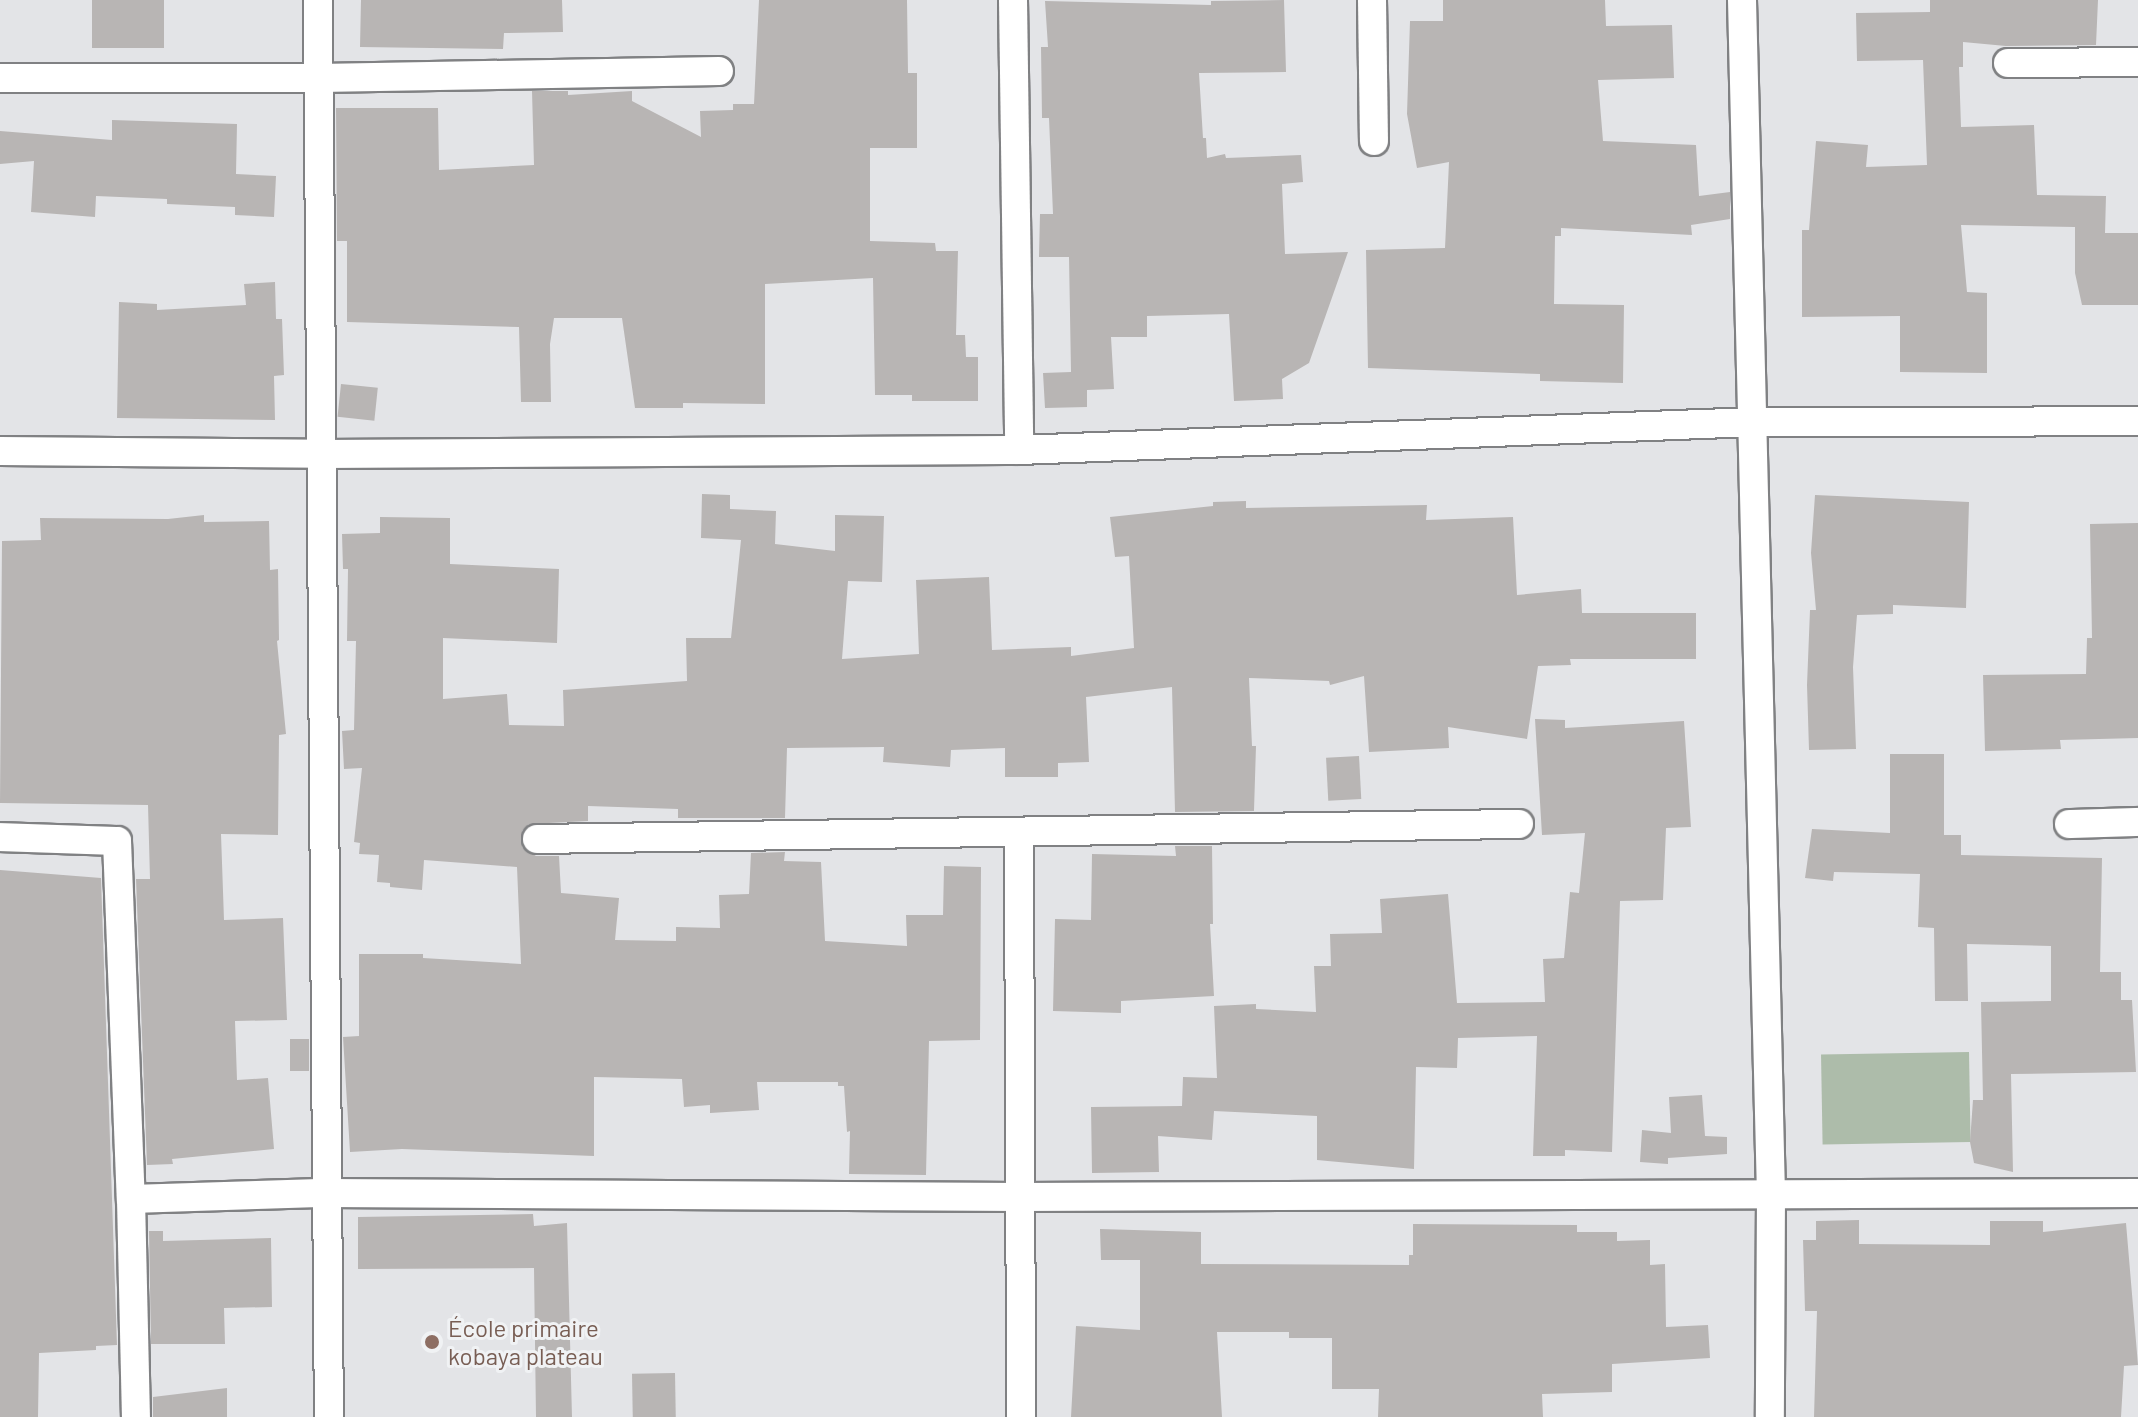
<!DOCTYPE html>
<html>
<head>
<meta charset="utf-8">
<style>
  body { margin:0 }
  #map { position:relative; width:2138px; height:1417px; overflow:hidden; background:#e3e4e7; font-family:Barlow,sans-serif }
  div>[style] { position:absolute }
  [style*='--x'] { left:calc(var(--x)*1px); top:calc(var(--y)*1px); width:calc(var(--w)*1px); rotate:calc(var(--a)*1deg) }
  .green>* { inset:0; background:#adbcaa; transform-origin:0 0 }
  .building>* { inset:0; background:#b8b5b4; transform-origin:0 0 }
  .roads { filter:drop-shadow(2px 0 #808183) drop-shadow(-2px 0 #808183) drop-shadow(0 2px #808183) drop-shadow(0 -2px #808183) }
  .street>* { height:28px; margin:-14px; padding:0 14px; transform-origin:14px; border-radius:14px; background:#fff }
  .dots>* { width:22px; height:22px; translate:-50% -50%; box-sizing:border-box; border:4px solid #f0f2f4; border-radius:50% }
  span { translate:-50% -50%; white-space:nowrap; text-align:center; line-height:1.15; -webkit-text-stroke:6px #f0f2f4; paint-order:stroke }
  .education-label { font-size:24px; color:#785e54 }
  .left { translate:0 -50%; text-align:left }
</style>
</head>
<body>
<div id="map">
  <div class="green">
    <i style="left:1969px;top:1052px;width:90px;height:148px;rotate:89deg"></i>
  </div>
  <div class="building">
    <i style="left:92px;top:0;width:72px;height:48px"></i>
    <i style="clip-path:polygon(361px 0,562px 0,563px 32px,504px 33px,503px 49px,360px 47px)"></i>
    <i style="clip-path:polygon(759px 0,907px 0,908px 73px,917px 73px,917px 148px,870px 148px,870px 241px,935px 243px,936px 251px,958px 251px,956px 335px,965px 335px,966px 357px,978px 357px,978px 401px,912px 401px,912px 395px,875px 395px,873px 278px,765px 284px,765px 404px,683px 403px,683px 408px,635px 408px,622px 318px,554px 318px,550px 344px,551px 402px,521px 402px,519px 327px,347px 322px,347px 241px,337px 241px,336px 108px,438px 108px,439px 170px,534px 165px,532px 91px,568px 91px,568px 95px,632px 91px,632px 101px,701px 137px,700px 111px,733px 110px,733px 104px,754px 104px)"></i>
    <i style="clip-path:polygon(1284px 0,1286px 72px,1199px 73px,1203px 138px,1206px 138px,1207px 158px,1225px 154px,1226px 158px,1301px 155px,1303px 182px,1282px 184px,1285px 254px,1348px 252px,1309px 363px,1282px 379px,1283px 399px,1234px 401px,1229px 314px,1147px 316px,1147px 337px,1111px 337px,1114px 389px,1087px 390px,1087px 407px,1045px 408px,1043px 373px,1071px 372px,1069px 257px,1039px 257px,1040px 214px,1053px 214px,1049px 118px,1042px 118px,1041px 47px,1048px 47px,1045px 1px,1211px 5px,1211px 1px)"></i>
    <i style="clip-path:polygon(1443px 0,1605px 0,1606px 26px,1672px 25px,1674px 78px,1598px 80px,1603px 141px,1696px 145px,1699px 196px,1730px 192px,1730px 219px,1691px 225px,1692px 235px,1561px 228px,1561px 236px,1555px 236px,1554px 304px,1624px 305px,1623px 383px,1540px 381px,1540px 374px,1368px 368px,1366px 250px,1445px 248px,1449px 162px,1417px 168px,1407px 114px,1410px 21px,1443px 21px)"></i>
    <i style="clip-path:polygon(1930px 0,2098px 0,2096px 45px,2006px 46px,1963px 42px,1963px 67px,1959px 67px,1961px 127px,2034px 125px,2037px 195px,2106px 196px,2105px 233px,2138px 233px,2138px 305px,2082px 305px,2075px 273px,2075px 227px,1961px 225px,1967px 292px,1987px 293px,1987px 373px,1900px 372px,1900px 316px,1802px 317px,1802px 230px,1809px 230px,1816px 141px,1868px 145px,1866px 167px,1927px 165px,1923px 60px,1857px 61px,1856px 13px,1930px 12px)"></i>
    <i style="clip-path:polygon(112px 120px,237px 124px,236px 174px,276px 176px,274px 217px,235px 215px,235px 207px,167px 204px,167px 199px,96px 196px,95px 217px,31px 212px,34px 161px,0 164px,0 131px,112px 140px)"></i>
    <i style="clip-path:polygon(275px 282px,276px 319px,282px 319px,284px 375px,274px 376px,275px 420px,117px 418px,119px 302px,157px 304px,157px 310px,246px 305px,244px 284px)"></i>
    <i style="left:341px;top:384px;width:37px;height:33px;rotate:6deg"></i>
    <i style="clip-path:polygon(702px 494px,730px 495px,730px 509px,776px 511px,775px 544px,835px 551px,835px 515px,884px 516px,882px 582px,848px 581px,842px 659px,919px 654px,916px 580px,989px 577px,992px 650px,1071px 647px,1071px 656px,1134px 648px,1129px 556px,1115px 557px,1110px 517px,1213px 506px,1213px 502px,1246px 501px,1246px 508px,1427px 505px,1426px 520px,1513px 517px,1517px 595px,1581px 589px,1582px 613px,1696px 613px,1696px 659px,1570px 659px,1571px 665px,1538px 666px,1527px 739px,1448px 727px,1449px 748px,1369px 752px,1364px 676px,1330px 685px,1329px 681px,1249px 678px,1252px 746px,1256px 746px,1254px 811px,1175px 812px,1172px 687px,1086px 697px,1089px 762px,1058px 763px,1058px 777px,1005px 777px,1005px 748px,951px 750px,950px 767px,883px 762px,884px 747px,787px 748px,785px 818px,678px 818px,678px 809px,588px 806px,588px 821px,529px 824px,522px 831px,522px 847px,536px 856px,559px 856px,561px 893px,619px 898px,615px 940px,676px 941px,676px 927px,720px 928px,719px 895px,749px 894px,751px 853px,785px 852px,784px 861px,821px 862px,825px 941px,907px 946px,906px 915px,943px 915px,944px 866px,981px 867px,980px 1040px,929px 1041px,926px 1175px,849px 1174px,850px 1131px,847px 1132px,844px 1086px,838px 1086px,838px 1082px,757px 1082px,759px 1110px,710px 1113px,710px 1105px,684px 1107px,682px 1079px,594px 1077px,594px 1156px,402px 1149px,350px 1152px,343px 1037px,359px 1036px,359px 954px,423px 954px,423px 958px,521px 964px,517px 867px,424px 860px,422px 890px,390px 887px,390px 883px,377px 882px,379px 855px,359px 854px,360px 843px,354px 842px,362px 768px,344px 769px,342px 731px,354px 730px,356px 641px,347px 641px,348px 569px,343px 569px,342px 534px,380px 533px,380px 517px,450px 518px,450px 564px,559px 569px,557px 643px,443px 638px,443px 699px,507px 694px,509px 725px,564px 726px,563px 690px,687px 681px,686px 638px,731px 638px,741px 540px,701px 538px)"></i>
    <i style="clip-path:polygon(1815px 495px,1969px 502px,1966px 608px,1893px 605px,1893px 614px,1857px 615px,1853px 667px,1856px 749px,1809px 750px,1807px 685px,1810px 610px,1816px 610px,1811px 553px)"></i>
    <i style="clip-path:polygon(204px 515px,204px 522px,269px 521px,270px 570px,278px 569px,279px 640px,277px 641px,286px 734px,279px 735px,278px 835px,221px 834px,224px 920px,283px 918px,287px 1020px,235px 1021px,237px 1080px,268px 1078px,274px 1149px,172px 1159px,173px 1164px,147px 1165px,136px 879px,150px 879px,148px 805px,0 803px,2px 541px,41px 540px,40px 518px,168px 519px)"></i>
    <i style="clip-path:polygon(2138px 523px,2138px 738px,2060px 740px,2061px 749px,1985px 751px,1983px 675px,2086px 674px,2087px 638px,2092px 638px,2090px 524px)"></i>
    <i style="clip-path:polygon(1535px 719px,1565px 720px,1565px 728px,1684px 721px,1691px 827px,1666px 828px,1663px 900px,1620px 901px,1612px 1152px,1565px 1150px,1565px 1156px,1533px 1156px,1537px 1036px,1458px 1038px,1457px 1068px,1416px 1067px,1414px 1169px,1317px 1160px,1317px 1116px,1214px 1111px,1212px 1140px,1158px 1136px,1159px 1172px,1092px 1173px,1091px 1107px,1182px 1106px,1183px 1077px,1217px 1078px,1214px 1006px,1256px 1004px,1256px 1009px,1316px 1012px,1314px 966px,1331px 966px,1330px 934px,1382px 933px,1380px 899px,1448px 894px,1457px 1003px,1545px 1002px,1543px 959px,1564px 958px,1570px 892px,1579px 893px,1585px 833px,1542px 835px)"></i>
    <i style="clip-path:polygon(1890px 754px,1944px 754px,1944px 835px,1961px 835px,1961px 855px,2102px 858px,2100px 972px,2121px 972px,2121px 1000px,2132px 1000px,2136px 1072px,2011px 1074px,2013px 1172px,1974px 1163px,1970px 1142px,1973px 1100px,1983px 1100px,1981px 1002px,2051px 1001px,2051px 946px,1967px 944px,1968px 1001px,1935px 1001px,1934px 928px,1918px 927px,1920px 874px,1834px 872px,1833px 881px,1805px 878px,1812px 829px,1890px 833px)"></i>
    <i style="left:1359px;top:756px;width:43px;height:33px;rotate:87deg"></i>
    <i style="clip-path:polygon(1175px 846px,1212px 846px,1213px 924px,1210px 924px,1214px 996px,1121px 1001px,1121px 1013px,1053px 1011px,1055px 919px,1091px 920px,1092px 854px,1176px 856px)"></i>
    <i style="clip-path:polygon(0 870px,101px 878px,117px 1345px,96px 1346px,96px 1350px,39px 1353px,38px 1417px,0 1417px)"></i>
    <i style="left:309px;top:1039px;width:32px;height:19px;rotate:90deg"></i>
    <i style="clip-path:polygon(1702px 1095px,1705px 1136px,1727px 1137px,1727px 1154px,1668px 1158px,1668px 1164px,1640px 1162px,1642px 1130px,1671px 1133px,1669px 1097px)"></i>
    <i style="clip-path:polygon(533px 1214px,534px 1226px,567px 1223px,572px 1417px,536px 1417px,534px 1268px,358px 1269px,358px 1217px)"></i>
    <i style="clip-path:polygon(1859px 1220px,1859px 1244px,1990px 1245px,1990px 1221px,2043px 1221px,2043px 1232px,2126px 1223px,2138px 1365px,2124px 1366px,2121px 1417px,1814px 1417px,1817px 1311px,1805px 1311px,1803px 1240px,1816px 1240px,1816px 1221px)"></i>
    <i style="clip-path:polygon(1413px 1224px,1577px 1225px,1577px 1232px,1617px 1232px,1617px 1241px,1650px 1240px,1650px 1265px,1665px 1264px,1666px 1327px,1708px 1325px,1710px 1358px,1612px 1364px,1612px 1392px,1542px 1394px,1543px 1417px,1378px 1417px,1379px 1389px,1332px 1389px,1332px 1338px,1289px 1338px,1289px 1332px,1217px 1332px,1222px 1417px,1071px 1417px,1076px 1326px,1140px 1330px,1140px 1260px,1101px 1260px,1100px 1229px,1201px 1232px,1201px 1264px,1409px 1265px,1409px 1255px,1413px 1255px)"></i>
    <i style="clip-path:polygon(149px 1231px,163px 1231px,163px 1241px,271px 1238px,272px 1307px,224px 1308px,225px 1344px,151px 1344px)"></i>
    <i style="left:675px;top:1373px;width:44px;height:43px;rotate:89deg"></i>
    <i style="clip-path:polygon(227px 1388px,227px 1417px,153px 1417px,153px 1397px)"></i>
  </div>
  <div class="roads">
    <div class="street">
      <i style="--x:318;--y:0;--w:1417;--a:89.56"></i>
      <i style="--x:1013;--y:0;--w:450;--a:89.2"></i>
      <i style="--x:1372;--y:0;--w:141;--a:89.2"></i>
      <i style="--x:1742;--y:0;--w:1195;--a:88.61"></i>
      <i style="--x:1771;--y:1195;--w:222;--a:90.3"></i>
      <i style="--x:2008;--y:63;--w:130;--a:-0.4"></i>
      <i style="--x:0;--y:78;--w:319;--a:0"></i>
      <i style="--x:319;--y:78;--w:400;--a:-1"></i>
      <i style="--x:0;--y:451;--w:321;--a:0.5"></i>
      <i style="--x:321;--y:454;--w:698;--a:-0.33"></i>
      <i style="--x:1019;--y:450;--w:735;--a:-2.18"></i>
      <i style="--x:1753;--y:422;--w:385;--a:-0.1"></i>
      <i style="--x:2069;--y:824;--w:69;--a:-1.7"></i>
      <i style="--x:1019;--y:832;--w:585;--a:89.8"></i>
      <i style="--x:0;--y:837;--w:117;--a:2"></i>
      <i style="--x:117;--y:841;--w:358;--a:87.8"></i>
      <i style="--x:131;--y:1199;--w:196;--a:-1.8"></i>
      <i style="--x:327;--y:1193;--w:693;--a:0.33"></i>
      <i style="--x:1020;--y:1197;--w:1118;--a:-0.2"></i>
      <i style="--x:537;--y:839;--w:982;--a:-0.88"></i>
      <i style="--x:131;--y:1199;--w:218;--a:88.7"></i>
    </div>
  </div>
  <div class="dots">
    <i style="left:432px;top:1342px;background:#8d6e63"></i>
  </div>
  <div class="education-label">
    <span class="left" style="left:448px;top:1342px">École primaire<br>kobaya plateau</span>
  </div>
</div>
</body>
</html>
